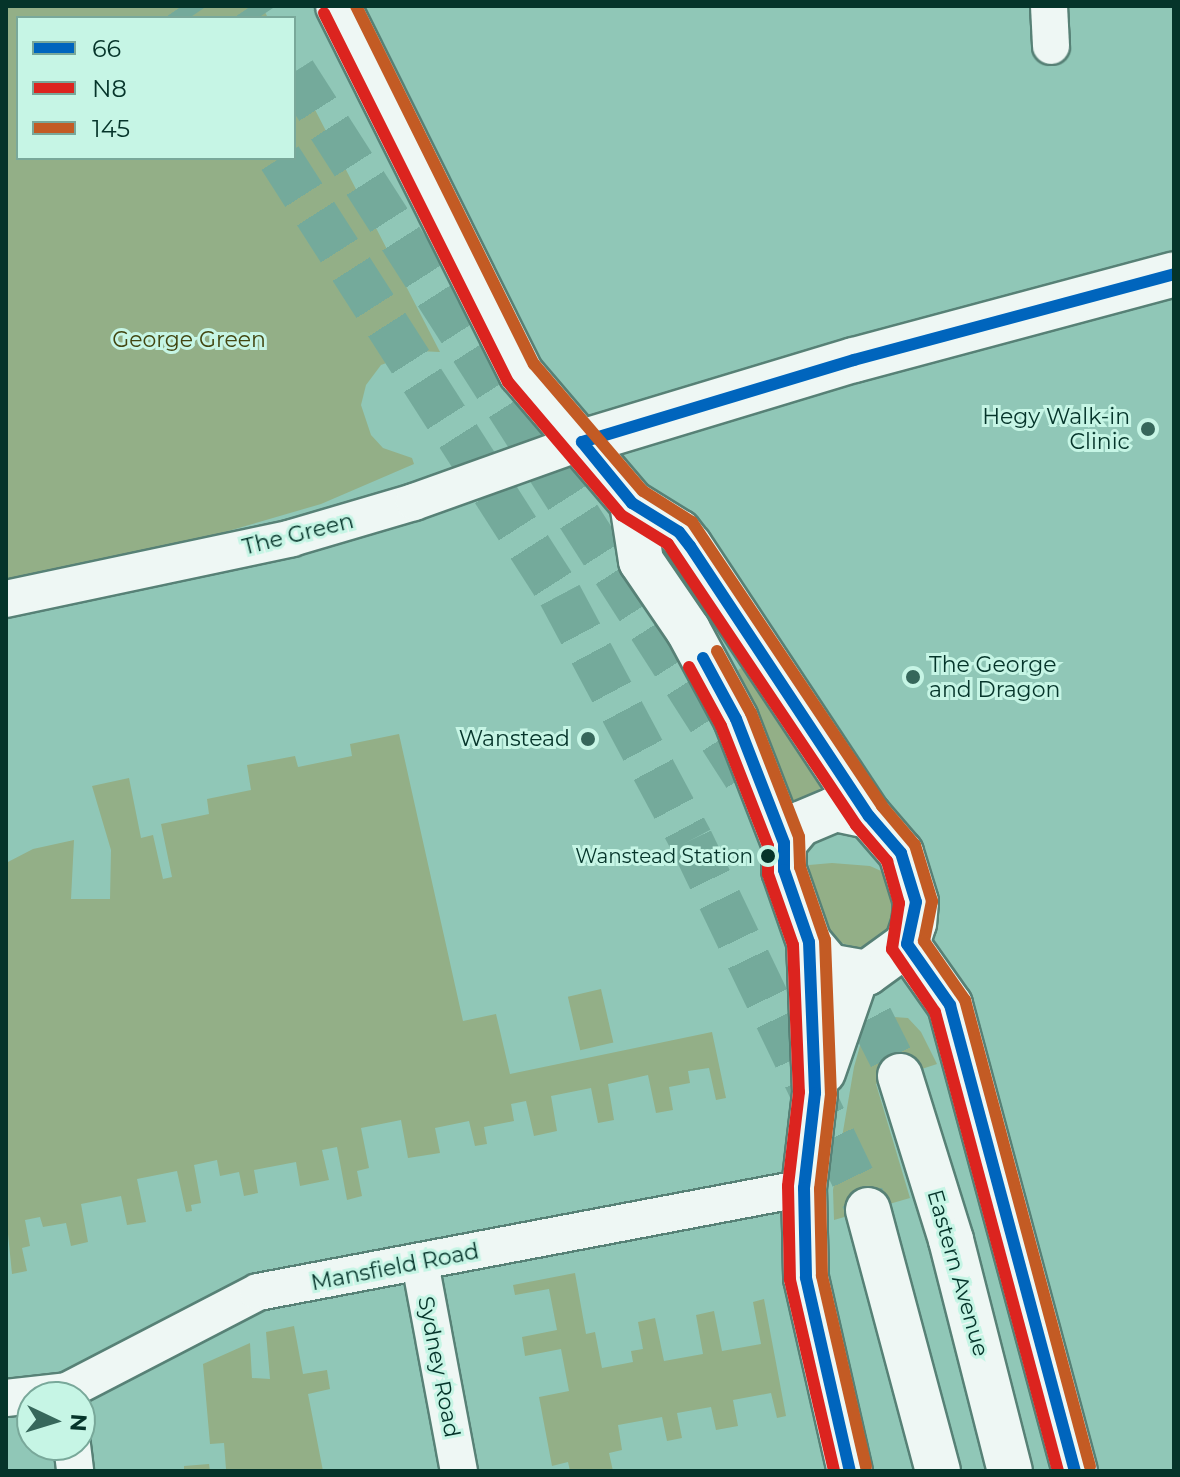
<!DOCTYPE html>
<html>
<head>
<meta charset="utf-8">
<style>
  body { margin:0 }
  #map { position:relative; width:1180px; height:1477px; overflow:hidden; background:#90c7b7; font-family:Montserrat,sans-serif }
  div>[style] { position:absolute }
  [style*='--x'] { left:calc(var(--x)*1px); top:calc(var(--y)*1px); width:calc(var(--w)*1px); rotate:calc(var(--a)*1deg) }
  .green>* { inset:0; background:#93af87; transform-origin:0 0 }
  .highway-tunnel>* { height:44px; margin-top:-22px; transform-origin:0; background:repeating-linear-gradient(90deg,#74aa9b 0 44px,transparent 0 66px) }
  .roads { filter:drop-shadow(2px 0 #578176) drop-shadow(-2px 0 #578176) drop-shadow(0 2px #578176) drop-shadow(0 -2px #578176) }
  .street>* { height:36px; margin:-18px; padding:0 18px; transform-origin:18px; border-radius:18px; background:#eef7f4 }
  .secondary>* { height:44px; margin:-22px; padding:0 22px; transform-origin:22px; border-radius:22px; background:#eef7f4 }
  .primary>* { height:44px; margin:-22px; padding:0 22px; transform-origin:22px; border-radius:22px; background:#eef7f4 }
  .highway>* { height:44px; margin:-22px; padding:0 22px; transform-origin:22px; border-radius:22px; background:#eef7f4 }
  .bus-1>* { height:12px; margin:-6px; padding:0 6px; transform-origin:6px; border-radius:6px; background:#0065bd }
  .bus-2>* { height:12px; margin:-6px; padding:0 6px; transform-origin:6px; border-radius:6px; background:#dc241f }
  .bus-3>* { height:12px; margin:-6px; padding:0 6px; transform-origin:6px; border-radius:6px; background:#c35b24 }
  .dots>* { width:22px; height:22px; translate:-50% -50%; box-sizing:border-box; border:4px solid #c6f5e5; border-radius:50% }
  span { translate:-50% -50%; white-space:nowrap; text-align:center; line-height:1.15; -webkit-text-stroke:6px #c6f5e5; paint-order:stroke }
  .bus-label { font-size:20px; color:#05342a }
  .right { translate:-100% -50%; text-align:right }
  .park-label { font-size:22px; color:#424611 }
  .poi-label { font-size:22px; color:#05342a }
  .left { translate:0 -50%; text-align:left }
  .street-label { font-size:22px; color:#05342a }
  .frame { position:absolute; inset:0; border:8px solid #05342a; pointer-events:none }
  .legend { position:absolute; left:16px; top:16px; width:280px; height:144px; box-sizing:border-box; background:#c6f5e5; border:2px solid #79a89a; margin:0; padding:10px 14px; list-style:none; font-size:24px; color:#05342a }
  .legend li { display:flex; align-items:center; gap:16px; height:40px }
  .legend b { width:40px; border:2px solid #79a89a }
  .north { position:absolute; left:16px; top:1381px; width:80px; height:80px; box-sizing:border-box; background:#c6f5e5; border:2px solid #79a89a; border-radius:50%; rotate:94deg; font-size:22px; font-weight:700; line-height:32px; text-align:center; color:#05342a }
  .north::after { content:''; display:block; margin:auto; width:28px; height:36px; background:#36675b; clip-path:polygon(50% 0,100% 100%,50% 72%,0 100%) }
</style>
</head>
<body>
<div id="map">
  <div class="green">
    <i style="clip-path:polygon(6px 6px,262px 6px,268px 18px,18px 18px,18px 158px,294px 158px,294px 69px,440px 352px,418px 351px,381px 365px,366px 385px,361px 405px,371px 435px,383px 448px,412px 458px,414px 464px,321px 504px,211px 536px,6px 581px)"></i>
    <i style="clip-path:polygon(749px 662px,823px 767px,822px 786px,809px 801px,792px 807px,733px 674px)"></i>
    <i style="clip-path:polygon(399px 734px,463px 1021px,496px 1014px,510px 1074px,712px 1032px,726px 1098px,716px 1100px,709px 1068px,688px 1071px,690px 1083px,669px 1087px,673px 1110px,656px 1113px,648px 1075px,608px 1084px,614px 1120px,598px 1123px,591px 1088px,551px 1096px,557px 1131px,534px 1136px,526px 1101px,511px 1104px,514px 1121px,484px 1127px,487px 1144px,475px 1146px,469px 1121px,435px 1128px,440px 1153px,408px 1158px,401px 1120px,361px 1128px,369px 1168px,357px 1171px,362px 1196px,347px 1200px,337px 1147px,322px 1150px,329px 1180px,300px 1186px,296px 1162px,254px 1170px,258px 1193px,244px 1196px,239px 1172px,220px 1176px,217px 1160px,194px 1165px,201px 1203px,191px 1205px,192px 1211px,186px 1212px,177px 1171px,137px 1179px,146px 1222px,127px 1225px,121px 1196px,81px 1204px,88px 1242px,71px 1246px,66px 1223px,43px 1227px,40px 1217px,25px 1220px,30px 1246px,22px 1248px,27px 1271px,12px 1274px,6px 1214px,6px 863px,33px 849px,74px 840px,71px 899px,110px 899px,111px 850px,92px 786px,129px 778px,141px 838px,153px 835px,163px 879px,172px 877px,161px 824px,209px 814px,207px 799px,251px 790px,247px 765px,295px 756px,298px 767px,352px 756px,350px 744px)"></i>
    <i style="clip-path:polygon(832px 863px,870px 866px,890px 875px,901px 924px,866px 950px,823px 938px,809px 865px)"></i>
    <i style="left:601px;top:989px;width:55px;height:34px;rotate:77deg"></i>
    <i style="clip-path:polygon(880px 1016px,908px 1018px,921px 1032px,937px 1064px,876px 1084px,910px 1198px,834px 1220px,833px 1190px,854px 1067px,865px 1028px)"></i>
    <i style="clip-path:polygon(575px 1273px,586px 1334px,595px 1332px,602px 1368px,633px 1362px,631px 1351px,643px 1349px,638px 1322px,655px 1318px,664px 1361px,703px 1354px,696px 1315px,714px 1311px,722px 1351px,761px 1344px,753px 1302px,764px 1299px,786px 1416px,777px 1418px,771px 1393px,733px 1400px,738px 1426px,716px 1430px,711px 1407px,677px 1413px,682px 1438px,667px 1441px,662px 1417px,618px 1425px,622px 1450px,609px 1453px,613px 1471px,570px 1471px,568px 1462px,552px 1466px,539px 1397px,569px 1391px,561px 1349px,525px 1356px,522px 1337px,557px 1330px,549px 1289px,515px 1295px,513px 1285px)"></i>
    <i style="clip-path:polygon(294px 1326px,303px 1374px,327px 1370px,330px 1389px,308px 1394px,323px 1471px,184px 1471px,184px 1466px,209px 1464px,210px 1471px,226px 1469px,224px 1443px,210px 1444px,203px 1364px,250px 1343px,252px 1378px,270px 1379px,266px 1332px)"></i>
  </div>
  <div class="highway-tunnel">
    <i style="--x:182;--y:6;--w:14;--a:56"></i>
    <i style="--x:251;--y:6;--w:14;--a:56"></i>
    <i style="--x:294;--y:72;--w:846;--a:57.36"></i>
    <i style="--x:280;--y:158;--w:519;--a:57.35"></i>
    <i style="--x:560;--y:595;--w:278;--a:61.9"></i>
    <i style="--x:691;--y:840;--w:410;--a:64.4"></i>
    <i style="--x:841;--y:959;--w:131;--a:63.2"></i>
  </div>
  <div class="roads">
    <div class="street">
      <i style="--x:1049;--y:6;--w:40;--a:87.1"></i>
      <i style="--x:6;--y:599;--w:292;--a:-12"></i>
      <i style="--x:292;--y:538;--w:127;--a:-16.4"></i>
      <i style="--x:414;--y:502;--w:178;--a:-19.7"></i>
      <i style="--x:420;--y:1263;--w:212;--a:79.4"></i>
      <i style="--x:6;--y:1398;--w:61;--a:-6.5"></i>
      <i style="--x:67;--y:1391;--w:215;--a:-27.4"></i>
      <i style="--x:258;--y:1292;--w:556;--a:-10.78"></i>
      <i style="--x:72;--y:1445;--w:26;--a:83"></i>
    </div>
    <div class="secondary">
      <i style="--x:582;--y:442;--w:284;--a:-16.8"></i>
      <i style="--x:854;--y:360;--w:331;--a:-15"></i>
    </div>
    <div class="primary">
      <i style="--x:338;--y:6;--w:410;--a:63.5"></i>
      <i style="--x:521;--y:373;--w:171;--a:49.5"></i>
      <i style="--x:632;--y:503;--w:55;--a:31.7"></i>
      <i style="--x:679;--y:532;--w:18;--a:52"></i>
      <i style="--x:690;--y:546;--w:324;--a:56.5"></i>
      <i style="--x:869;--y:816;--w:49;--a:49.1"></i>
      <i style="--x:901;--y:853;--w:51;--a:73"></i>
      <i style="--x:916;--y:902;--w:21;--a:95"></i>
      <i style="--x:914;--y:923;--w:22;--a:108"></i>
      <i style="--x:907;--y:944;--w:49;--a:144.1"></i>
      <i style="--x:867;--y:973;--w:39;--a:-170"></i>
      <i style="--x:829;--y:966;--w:31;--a:-130"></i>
      <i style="--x:809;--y:942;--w:76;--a:-109.1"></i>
      <i style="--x:784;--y:870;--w:27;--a:-90"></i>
      <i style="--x:784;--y:843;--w:133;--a:-111.2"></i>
      <i style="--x:736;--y:719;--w:101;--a:-118.3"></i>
      <i style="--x:688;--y:630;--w:83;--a:-124.3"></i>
      <i style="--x:641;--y:561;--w:59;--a:-98.8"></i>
      <i style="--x:784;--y:843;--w:25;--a:-50"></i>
      <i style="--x:800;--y:824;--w:38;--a:-23"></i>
      <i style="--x:835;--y:809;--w:35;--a:12"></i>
      <i style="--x:809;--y:942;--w:151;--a:87.7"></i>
      <i style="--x:815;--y:1093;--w:96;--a:96.6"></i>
      <i style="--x:804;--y:1188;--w:90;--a:88.7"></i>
      <i style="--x:806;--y:1278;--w:198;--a:77.2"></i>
      <i style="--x:907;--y:944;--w:75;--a:54.8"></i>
      <i style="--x:950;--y:1005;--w:482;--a:75"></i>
      <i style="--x:823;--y:1072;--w:104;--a:-70.9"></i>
    </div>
    <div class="highway">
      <i style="--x:900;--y:1076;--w:172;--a:72.7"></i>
      <i style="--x:951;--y:1240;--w:238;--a:75.7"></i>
      <i style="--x:868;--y:1210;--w:270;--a:75"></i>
    </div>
  </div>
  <div class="bus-1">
    <i style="--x:582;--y:442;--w:79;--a:50.7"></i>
    <i style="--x:632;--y:503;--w:55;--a:31.7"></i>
    <i style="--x:679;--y:532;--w:18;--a:52"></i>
    <i style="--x:690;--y:546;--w:324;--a:56.5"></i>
    <i style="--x:869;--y:816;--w:49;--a:49.1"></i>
    <i style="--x:901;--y:853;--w:51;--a:73"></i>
    <i style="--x:916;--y:902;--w:43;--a:102.1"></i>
    <i style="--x:907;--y:944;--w:75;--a:54.8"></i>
    <i style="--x:950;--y:1005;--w:482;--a:75"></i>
    <i style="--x:582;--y:442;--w:284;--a:-16.8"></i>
    <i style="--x:854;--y:360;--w:331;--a:-15"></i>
    <i style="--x:703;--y:658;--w:69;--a:61.6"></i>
    <i style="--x:736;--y:719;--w:133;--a:68.8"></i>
    <i style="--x:784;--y:843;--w:27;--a:90"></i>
    <i style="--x:784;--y:870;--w:76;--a:70.9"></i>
    <i style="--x:809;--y:942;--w:151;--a:87.7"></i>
    <i style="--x:815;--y:1093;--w:96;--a:96.6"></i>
    <i style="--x:804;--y:1188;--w:90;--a:88.7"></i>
    <i style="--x:806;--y:1278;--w:198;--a:77.2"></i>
  </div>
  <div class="bus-2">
    <i style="--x:324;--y:13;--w:412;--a:63.5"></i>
    <i style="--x:508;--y:382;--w:175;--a:49.6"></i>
    <i style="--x:621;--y:515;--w:55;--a:31.7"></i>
    <i style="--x:668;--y:544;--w:338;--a:56.2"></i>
    <i style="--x:856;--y:825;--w:48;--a:49.3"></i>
    <i style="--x:887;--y:861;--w:44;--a:74.1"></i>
    <i style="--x:899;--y:903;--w:47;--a:98.7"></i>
    <i style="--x:892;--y:949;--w:76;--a:55.7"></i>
    <i style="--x:935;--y:1012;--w:475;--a:75"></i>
    <i style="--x:689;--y:667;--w:67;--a:61.5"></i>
    <i style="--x:721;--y:726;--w:129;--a:68.6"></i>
    <i style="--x:768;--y:846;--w:28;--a:90"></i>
    <i style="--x:768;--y:874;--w:75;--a:70.6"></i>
    <i style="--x:793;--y:945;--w:147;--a:87.7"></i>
    <i style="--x:799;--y:1092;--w:95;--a:96.7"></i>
    <i style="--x:788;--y:1186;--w:94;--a:88.8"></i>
    <i style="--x:790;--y:1280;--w:196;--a:77"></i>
  </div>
  <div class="bus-3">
    <i style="--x:356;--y:6;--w:400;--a:63.6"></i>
    <i style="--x:534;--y:364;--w:167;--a:49.4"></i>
    <i style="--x:643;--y:491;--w:58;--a:32.3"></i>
    <i style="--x:692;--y:522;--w:342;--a:56.2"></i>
    <i style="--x:882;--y:806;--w:51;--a:49.8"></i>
    <i style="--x:915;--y:845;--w:59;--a:73.1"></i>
    <i style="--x:932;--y:901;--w:41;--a:101.3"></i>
    <i style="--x:924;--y:941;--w:72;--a:55.2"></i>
    <i style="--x:965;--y:1000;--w:483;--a:75"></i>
    <i style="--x:717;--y:651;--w:71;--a:61.3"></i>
    <i style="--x:751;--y:713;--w:133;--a:68.8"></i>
    <i style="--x:799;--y:837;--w:30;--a:88"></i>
    <i style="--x:800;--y:867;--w:77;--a:71.1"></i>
    <i style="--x:825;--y:940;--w:154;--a:87.8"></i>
    <i style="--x:831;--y:1094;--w:96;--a:96.6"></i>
    <i style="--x:820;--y:1189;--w:87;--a:88.7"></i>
    <i style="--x:822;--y:1276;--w:196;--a:77"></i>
  </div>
  <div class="dots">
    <i style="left:1148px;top:429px;background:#36675b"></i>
    <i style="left:913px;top:677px;background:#36675b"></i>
    <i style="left:588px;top:739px;background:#36675b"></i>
    <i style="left:768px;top:856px;background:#05342a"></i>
  </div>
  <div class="bus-label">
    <span class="right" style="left:753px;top:856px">Wanstead Station</span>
  </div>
  <div class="park-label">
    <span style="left:189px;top:340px">George Green</span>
  </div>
  <div class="poi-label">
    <span class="right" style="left:1130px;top:429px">Hegy Walk-in<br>Clinic</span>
    <span class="left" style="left:929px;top:677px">The George<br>and Dragon</span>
    <span class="right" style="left:570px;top:739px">Wanstead</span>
  </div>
  <div class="street-label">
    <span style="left:298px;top:534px;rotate:-14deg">The Green</span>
    <span style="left:395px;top:1267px;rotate:-11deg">Mansfield Road</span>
    <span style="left:958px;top:1273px;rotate:74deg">Eastern Avenue</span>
    <span style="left:439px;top:1367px;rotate:79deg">Sydney Road</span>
  </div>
  <div class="frame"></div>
  <ul class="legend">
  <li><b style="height:10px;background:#0065bd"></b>66</li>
  <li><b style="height:10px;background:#dc241f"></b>N8</li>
  <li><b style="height:10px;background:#c35b24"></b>145</li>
  </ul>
  <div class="north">N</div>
</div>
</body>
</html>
